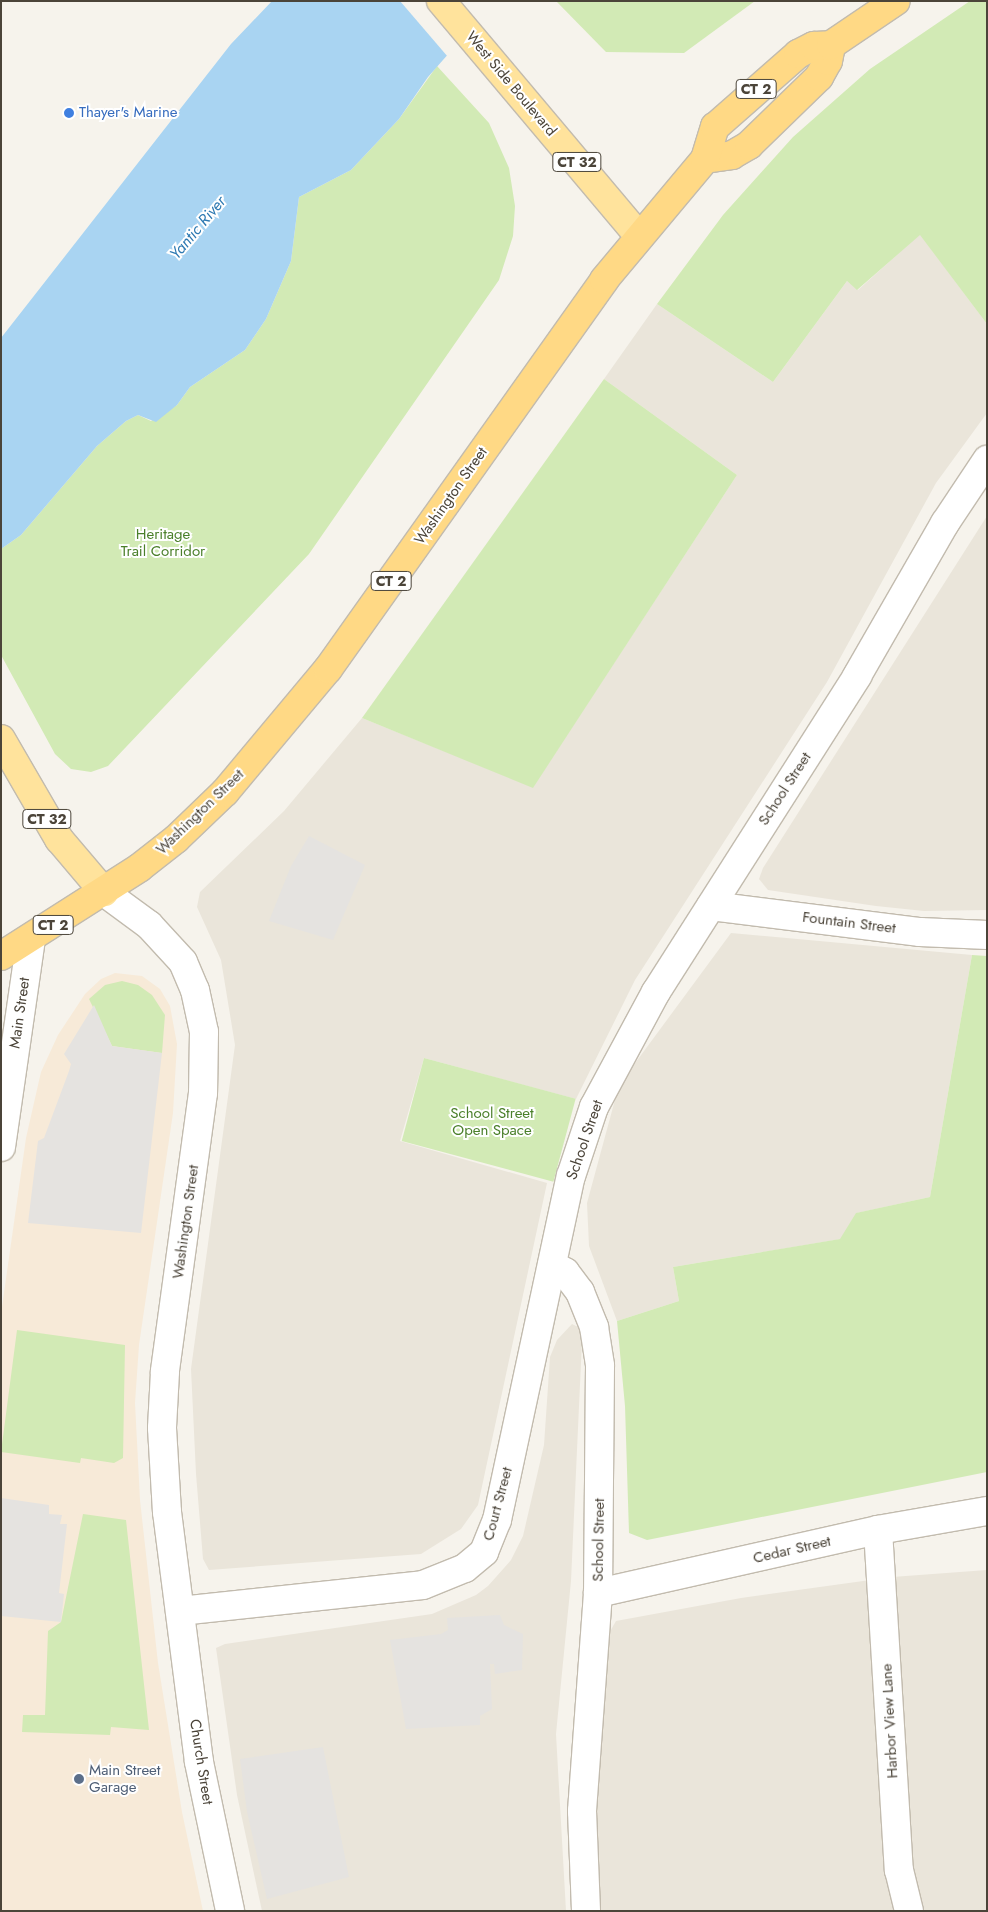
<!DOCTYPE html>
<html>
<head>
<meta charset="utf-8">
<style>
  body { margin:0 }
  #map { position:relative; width:988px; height:1912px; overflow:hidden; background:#f6f3ec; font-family:Jost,sans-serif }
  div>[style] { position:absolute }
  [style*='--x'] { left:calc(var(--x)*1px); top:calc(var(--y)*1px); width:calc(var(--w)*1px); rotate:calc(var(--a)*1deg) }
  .residential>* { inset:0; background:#eae5da }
  .commercial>* { inset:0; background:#f7ead8 }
  .green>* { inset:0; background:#d2eab5; transform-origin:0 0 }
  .parking>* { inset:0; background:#e5e3e0 }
  .water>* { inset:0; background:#a9d4f2 }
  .pier>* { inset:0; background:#f6f3ec }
  .roads { filter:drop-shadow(1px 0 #c2bbae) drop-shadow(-1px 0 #c2bbae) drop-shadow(0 1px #c2bbae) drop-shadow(0 -1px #c2bbae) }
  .minor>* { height:28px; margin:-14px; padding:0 14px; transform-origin:14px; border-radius:14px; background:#fff }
  .primary>* { height:28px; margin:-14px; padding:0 14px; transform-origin:14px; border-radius:14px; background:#ffe39c }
  .trunk>* { height:28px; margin:-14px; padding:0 14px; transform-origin:14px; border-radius:14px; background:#ffd985 }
  .dots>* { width:14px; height:14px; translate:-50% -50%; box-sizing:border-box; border:2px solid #fff; border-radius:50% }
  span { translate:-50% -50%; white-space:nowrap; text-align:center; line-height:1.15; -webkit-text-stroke:4px #fff; paint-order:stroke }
  .shield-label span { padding:1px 4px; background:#fff; border:1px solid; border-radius:4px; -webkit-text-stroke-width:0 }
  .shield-label { font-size:14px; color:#4b4439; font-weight:700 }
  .street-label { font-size:15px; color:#4b4439 }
  .shop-label { font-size:15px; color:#366cbe }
  .left { translate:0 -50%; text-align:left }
  .park-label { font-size:15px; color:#4a7f2a }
  .service-label { font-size:15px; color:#4e5e75 }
  .water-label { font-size:16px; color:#2e7ab2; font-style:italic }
  .frame { position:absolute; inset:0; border:2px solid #4b4439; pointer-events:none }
</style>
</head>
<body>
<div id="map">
  <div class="residential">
    <i style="clip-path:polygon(920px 234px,987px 324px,987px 413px,936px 483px,827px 682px,635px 980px,576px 1099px,424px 1058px,400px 1141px,547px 1183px,478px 1505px,461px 1529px,421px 1554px,209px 1570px,203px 1559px,196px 1474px,191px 1369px,235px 1045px,221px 960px,197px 907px,200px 892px,284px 811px,362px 718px,533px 787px,737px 475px,604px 379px,657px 304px,773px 382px,847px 281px,858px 290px)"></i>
    <i style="clip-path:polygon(987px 516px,987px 910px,924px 911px,876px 906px,768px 890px,759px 879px,763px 868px)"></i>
    <i style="clip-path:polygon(731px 933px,972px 955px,930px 1197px,857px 1213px,841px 1239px,673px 1267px,679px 1301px,617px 1321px,589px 1246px,587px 1203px,619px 1085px)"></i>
    <i style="clip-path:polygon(572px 1324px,580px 1328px,582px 1341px,571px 1581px,556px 1734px,566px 1911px,262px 1911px,237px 1795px,216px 1648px,225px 1644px,432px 1614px,476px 1595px,488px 1586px,511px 1560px,523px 1536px,544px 1445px,550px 1357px,557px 1340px)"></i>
    <i style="clip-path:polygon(987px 1570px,987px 1911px,586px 1911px,608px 1635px,616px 1621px,741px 1598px,892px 1577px)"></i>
  </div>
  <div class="commercial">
    <i style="clip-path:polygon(115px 973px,142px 976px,160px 989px,170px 1006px,177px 1044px,173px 1113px,139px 1345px,135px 1403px,140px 1500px,158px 1663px,182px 1812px,203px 1911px,1px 1911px,1px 1314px,26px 1138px,41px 1072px,58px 1035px,85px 994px,101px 979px)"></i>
  </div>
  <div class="green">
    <i style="clip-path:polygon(556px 1px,755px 1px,684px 53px,606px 52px)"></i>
    <i style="clip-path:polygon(970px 1px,987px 1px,987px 324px,920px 235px,857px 290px,847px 281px,773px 382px,657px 304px,723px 215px,793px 137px,870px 69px)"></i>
    <i style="clip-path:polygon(437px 66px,489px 123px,509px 168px,515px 206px,513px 236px,499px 280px,309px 554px,108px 766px,91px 772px,71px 769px,55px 754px,1px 655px,1px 549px,21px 535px,97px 446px,126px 421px,138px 415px,151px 421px,177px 405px,190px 387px,245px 350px,266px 319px,291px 261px,299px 197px,351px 170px,399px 119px)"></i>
    <i style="clip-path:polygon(604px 379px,737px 475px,533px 788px,362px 718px)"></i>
    <i style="clip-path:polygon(972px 955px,987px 956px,987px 1472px,647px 1540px,629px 1533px,625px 1406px,617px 1321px,679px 1301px,673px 1267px,840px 1239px,856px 1213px,930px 1197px)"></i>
    <i style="clip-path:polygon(122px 981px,138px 985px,152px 995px,165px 1015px,162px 1053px,112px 1046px,89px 999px,105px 985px)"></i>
    <i style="left:424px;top:1058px;width:157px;height:86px;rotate:15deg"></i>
    <i style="clip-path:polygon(17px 1330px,125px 1345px,123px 1458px,114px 1463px,81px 1458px,80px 1463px,1px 1452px)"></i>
    <i style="clip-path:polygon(83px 1514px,126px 1520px,149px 1730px,111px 1727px,110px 1735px,22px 1732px,23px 1715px,45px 1715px,48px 1631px,61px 1622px)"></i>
  </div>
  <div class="parking">
    <i style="clip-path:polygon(309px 836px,365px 865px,333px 940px,269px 921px,291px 866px)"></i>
    <i style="clip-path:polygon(94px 1005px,112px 1046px,162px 1053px,141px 1233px,28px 1223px,38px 1141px,44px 1138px,69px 1071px,71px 1064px,64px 1054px)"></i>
    <i style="clip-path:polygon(1px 1498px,49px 1505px,49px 1514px,62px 1515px,60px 1524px,67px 1524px,59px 1593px,64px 1594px,61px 1622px,1px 1616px)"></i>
    <i style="clip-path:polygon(500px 1615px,504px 1625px,523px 1634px,522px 1670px,495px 1674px,494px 1664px,490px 1664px,492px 1709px,480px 1716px,480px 1725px,406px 1729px,390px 1640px,441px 1634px,448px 1630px,447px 1618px)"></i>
    <i style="clip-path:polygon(323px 1747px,349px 1877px,267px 1899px,247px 1812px,240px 1759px)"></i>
  </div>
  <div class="water">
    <i style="clip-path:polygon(272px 1px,495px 1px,428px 77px,399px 119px,351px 170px,299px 197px,291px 261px,266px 319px,245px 350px,190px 387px,177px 405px,156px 422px,138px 415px,126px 421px,97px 446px,21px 535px,1px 549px,1px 338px,231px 44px)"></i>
  </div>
  <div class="pier">
    <i style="clip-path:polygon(400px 1px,498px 1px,448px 57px)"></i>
  </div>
  <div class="roads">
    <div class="minor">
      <i style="--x:104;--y:892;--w:56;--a:36.3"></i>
      <i style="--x:149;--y:925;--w:50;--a:47.4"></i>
      <i style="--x:183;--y:962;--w:30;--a:67"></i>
      <i style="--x:195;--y:990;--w:43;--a:77.9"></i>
      <i style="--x:204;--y:1032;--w:61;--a:90.9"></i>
      <i style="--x:203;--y:1093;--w:282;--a:97.8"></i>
      <i style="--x:165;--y:1372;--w:56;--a:93.1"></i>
      <i style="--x:162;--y:1428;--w:84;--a:86.6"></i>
      <i style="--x:167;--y:1512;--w:252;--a:82.7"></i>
      <i style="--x:199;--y:1762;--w:152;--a:78.2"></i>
      <i style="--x:711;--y:906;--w:211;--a:7.1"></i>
      <i style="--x:920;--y:932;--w:67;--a:2.6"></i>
      <i style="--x:1;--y:1147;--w:211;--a:-81.8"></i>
      <i style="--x:552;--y:1265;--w:15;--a:28"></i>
      <i style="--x:565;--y:1272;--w:25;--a:53"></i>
      <i style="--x:580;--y:1292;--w:38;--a:68"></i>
      <i style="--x:594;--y:1327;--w:39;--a:81"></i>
      <i style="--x:600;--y:1366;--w:227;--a:90.5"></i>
      <i style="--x:598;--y:1593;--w:219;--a:94.2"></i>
      <i style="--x:582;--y:1811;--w:100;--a:87.7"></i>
      <i style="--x:878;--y:1530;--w:341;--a:86.5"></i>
      <i style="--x:899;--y:1870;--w:42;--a:76.3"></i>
      <i style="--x:598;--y:1593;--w:287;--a:-12.7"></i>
      <i style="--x:878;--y:1530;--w:111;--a:-9.9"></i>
      <i style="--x:180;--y:1611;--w:244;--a:-6.1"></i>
      <i style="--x:423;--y:1585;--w:45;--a:-22"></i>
      <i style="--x:465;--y:1568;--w:25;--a:-40"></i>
      <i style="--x:484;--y:1552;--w:35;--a:-68"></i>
      <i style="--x:497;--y:1520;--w:352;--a:-77.9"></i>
      <i style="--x:571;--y:1176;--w:73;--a:-71.6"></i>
      <i style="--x:594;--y:1107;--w:131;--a:-61.7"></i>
      <i style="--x:656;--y:992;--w:375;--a:-57.5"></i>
      <i style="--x:857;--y:676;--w:177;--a:-60.1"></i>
      <i style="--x:945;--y:523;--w:76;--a:-56.3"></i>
    </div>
    <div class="primary">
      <i style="--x:441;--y:1;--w:306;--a:49.9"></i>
      <i style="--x:1;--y:739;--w:116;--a:59.9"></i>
      <i style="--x:59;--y:839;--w:70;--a:49.7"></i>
    </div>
    <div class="trunk">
      <i style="--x:705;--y:159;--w:27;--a:-8"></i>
      <i style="--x:732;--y:155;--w:20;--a:-30"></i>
      <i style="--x:749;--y:145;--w:98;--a:-44.2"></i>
      <i style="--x:819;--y:77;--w:18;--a:-61"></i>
      <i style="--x:828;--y:61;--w:16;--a:-79"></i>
      <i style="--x:1;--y:956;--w:164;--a:-32.5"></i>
      <i style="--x:139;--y:868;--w:47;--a:-38.1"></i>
      <i style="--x:176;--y:839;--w:68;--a:-43.8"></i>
      <i style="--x:225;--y:792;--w:160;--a:-50.1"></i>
      <i style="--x:328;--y:669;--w:477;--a:-54.6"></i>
      <i style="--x:604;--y:280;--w:158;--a:-50.1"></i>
      <i style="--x:705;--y:159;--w:34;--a:-73"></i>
      <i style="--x:715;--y:127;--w:111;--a:-41.3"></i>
      <i style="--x:798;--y:54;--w:18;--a:-27"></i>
      <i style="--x:814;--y:46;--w:17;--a:-3"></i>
      <i style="--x:831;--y:45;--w:78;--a:-34.1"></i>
    </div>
  </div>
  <div class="dots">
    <i style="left:69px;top:113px;background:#3f7fe0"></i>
    <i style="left:79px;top:1779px;background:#5c6f8a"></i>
  </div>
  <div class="shield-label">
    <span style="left:756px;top:89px">CT 2</span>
    <span style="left:577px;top:162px">CT 32</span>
    <span style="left:391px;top:581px">CT 2</span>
    <span style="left:47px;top:819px">CT 32</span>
    <span style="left:53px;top:925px">CT 2</span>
  </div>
  <div class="street-label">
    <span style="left:511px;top:84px;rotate:50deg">West Side Boulevard</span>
    <span style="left:451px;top:496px;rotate:-55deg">Washington Street</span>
    <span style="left:785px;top:789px;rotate:-57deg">School Street</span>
    <span style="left:200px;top:812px;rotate:-44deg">Washington Street</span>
    <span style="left:849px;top:923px;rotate:7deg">Fountain Street</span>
    <span style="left:20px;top:1013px;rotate:-82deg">Main Street</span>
    <span style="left:585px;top:1140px;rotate:-71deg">School Street</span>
    <span style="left:186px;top:1222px;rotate:-82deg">Washington Street</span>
    <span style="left:498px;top:1504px;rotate:-75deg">Court Street</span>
    <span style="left:599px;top:1540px;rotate:-89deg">School Street</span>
    <span style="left:792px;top:1550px;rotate:-13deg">Cedar Street</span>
    <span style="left:890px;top:1721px;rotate:-93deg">Harbor View Lane</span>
    <span style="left:201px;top:1762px;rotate:81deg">Church Street</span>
  </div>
  <div class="shop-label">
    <span class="left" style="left:79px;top:113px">Thayer's Marine</span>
  </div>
  <div class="park-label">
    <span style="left:163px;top:543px">Heritage<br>Trail Corridor</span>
    <span style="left:492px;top:1122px">School Street<br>Open Space</span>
  </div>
  <div class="service-label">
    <span class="left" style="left:89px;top:1779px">Main Street<br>Garage</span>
  </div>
  <div class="water-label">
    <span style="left:198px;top:228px;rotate:-50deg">Yantic River</span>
  </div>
  <div class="frame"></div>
</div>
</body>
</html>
